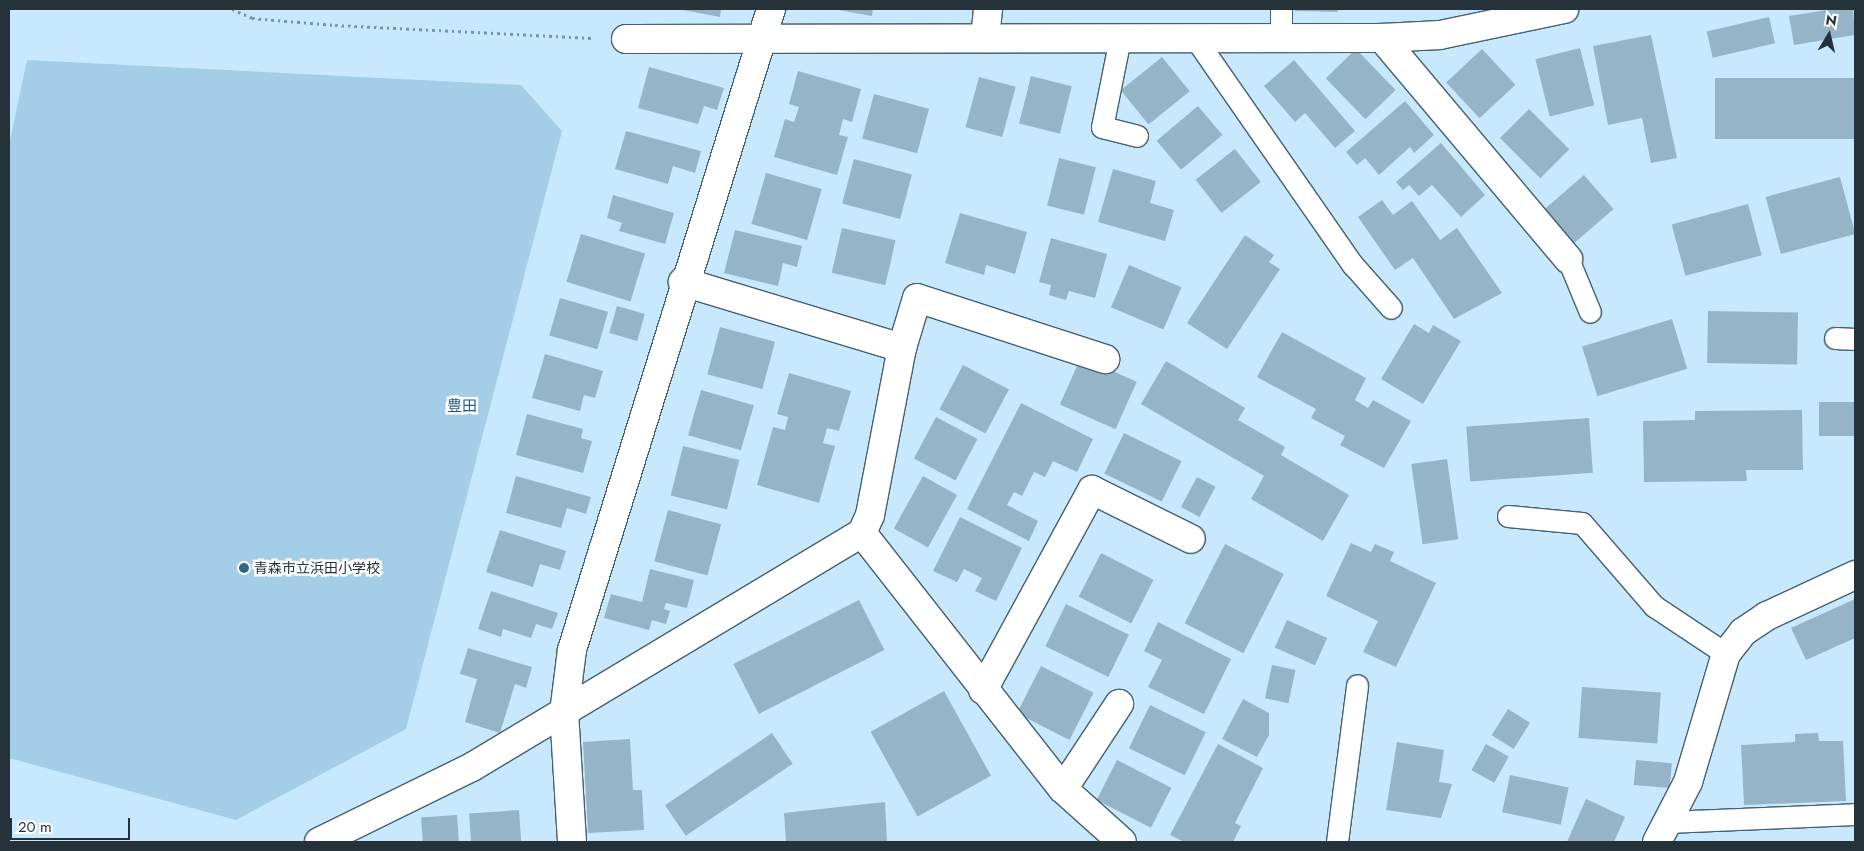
<!DOCTYPE html>
<html>
<head>
<meta charset="utf-8">
<style>
  body { margin:0 }
  #map { position:relative; width:1864px; height:851px; overflow:hidden; background:#c8e9fd; font-family:Jost,"Noto Sans JP",sans-serif }
  div>[style] { position:absolute }
  [style*='--x'] { left:calc(var(--x)*1px); top:calc(var(--y)*1px); width:calc(var(--w)*1px); rotate:calc(var(--a)*1deg) }
  .green>* { inset:0; background:#a4cde7 }
  .building>* { inset:0; background:#95b4c7; transform-origin:0 0 }
  .path>* { height:3px; margin-top:-1.5px; transform-origin:0; background:repeating-linear-gradient(90deg,#7c93a1 0 2.5px,transparent 0 6.5px) }
  .roads { filter:drop-shadow(1px 0 #446071) drop-shadow(-1px 0 #446071) drop-shadow(0 1px #446071) drop-shadow(0 -1px #446071) }
  .lane>* { height:21px; margin:-10.5px; padding:0 10.5px; transform-origin:10.5px; border-radius:10.5px; background:#fff }
  .street>* { height:28px; margin:-14px; padding:0 14px; transform-origin:14px; border-radius:14px; background:#fff }
  .dots>* { width:14px; height:14px; translate:-50% -50%; box-sizing:border-box; border:2px solid #fff; border-radius:50% }
  span { translate:-50% -50%; white-space:nowrap; text-align:center; line-height:1.15; -webkit-text-stroke:5px #fff; paint-order:stroke }
  .poi-label { font-size:14px; color:#26323a }
  .left { translate:0 -50%; text-align:left }
  .neighbourhood-label { font-size:15px; color:#225e7e }
  .frame { position:absolute; inset:0; border:10px solid #26323a; pointer-events:none }
  .north { position:absolute; left:1804px; top:10px; width:50px; height:50px; -webkit-text-stroke:4px #fff; paint-order:stroke; rotate:9deg; font-size:14px; font-weight:700; line-height:20px; text-align:center; color:#26323a }
  .north::after { content:''; display:block; margin:auto; width:18px; height:22px; background:#26323a; clip-path:polygon(50% 0,100% 100%,50% 72%,0 100%) }
  .scale { position:absolute; left:10px; top:818px; width:120px; height:22px; box-sizing:border-box; border:2px solid #26323a; border-top:0; padding-left:6px; font-size:15px; line-height:18px; white-space:nowrap; color:#26323a; -webkit-text-stroke:4px #fff; paint-order:stroke }
</style>
</head>
<body>
<div id="map">
  <div class="green">
    <i style="clip-path:polygon(27px 60px,521px 85px,562px 131px,406px 729px,236px 820px,9px 758px,9px 145px)"></i>
  </div>
  <div class="building">
    <i style="clip-path:polygon(678px 9px,721px 9px,720px 17px)"></i>
    <i style="clip-path:polygon(833px 9px,873px 9px,872px 16px)"></i>
    <i style="clip-path:polygon(1295px 9px,1338px 9px,1338px 12px,1295px 11px)"></i>
    <i style="clip-path:polygon(1833px 9px,1853px 9px,1855px 35px,1794px 45px,1789px 16px)"></i>
    <i style="left:1769px;top:17px;width:27px;height:64px;rotate:77deg"></i>
    <i style="clip-path:polygon(1651px 35px,1677px 158px,1651px 163px,1642px 118px,1608px 125px,1593px 46px)"></i>
    <i style="left:1580px;top:48px;width:59px;height:46px;rotate:76deg"></i>
    <i style="left:1356px;top:49px;width:57px;height:42px;rotate:46deg"></i>
    <i style="left:1482px;top:49px;width:49px;height:49px;rotate:47deg"></i>
    <i style="left:1162px;top:57px;width:44px;height:53px;rotate:51deg"></i>
    <i style="clip-path:polygon(1294px 60px,1355px 131px,1335px 148px,1305px 113px,1295px 122px,1264px 86px)"></i>
    <i style="clip-path:polygon(649px 67px,724px 88px,717px 110px,704px 106px,698px 124px,638px 108px)"></i>
    <i style="clip-path:polygon(798px 71px,861px 89px,852px 122px,843px 119px,839px 135px,848px 137px,837px 175px,774px 157px,785px 119px,794px 122px,799px 107px,789px 104px)"></i>
    <i style="left:1031px;top:76px;width:42px;height:49px;rotate:14deg"></i>
    <i style="left:979px;top:77px;width:38px;height:52px;rotate:15deg"></i>
    <i style="left:1855px;top:78px;width:61px;height:140px;rotate:90deg"></i>
    <i style="left:874px;top:94px;width:57px;height:46px;rotate:15deg"></i>
    <i style="clip-path:polygon(1405px 101px,1434px 135px,1414px 153px,1410px 147px,1379px 175px,1365px 158px,1357px 165px,1346px 152px)"></i>
    <i style="left:1198px;top:106px;width:38px;height:54px;rotate:50deg"></i>
    <i style="left:1529px;top:109px;width:57px;height:41px;rotate:45deg"></i>
    <i style="clip-path:polygon(626px 131px,701px 151px,695px 173px,673px 166px,668px 184px,615px 169px)"></i>
    <i style="clip-path:polygon(1441px 143px,1485px 195px,1461px 217px,1432px 185px,1419px 196px,1409px 185px,1403px 190px,1396px 182px)"></i>
    <i style="left:1235px;top:149px;width:42px;height:50px;rotate:52deg"></i>
    <i style="left:1059px;top:158px;width:38px;height:49px;rotate:14deg"></i>
    <i style="left:854px;top:159px;width:60px;height:46px;rotate:15deg"></i>
    <i style="clip-path:polygon(1113px 169px,1156px 181px,1150px 203px,1174px 210px,1165px 241px,1098px 222px)"></i>
    <i style="left:766px;top:173px;width:58px;height:53px;rotate:16deg"></i>
    <i style="left:1584px;top:175px;width:45px;height:55px;rotate:49deg"></i>
    <i style="left:1840px;top:177px;width:59px;height:77px;rotate:75deg"></i>
    <i style="clip-path:polygon(613px 195px,674px 213px,665px 244px,619px 231px,622px 223px,607px 218px)"></i>
    <i style="clip-path:polygon(1382px 200px,1393px 215px,1412px 201px,1440px 240px,1457px 228px,1502px 293px,1454px 319px,1413px 258px,1395px 270px,1358px 217px)"></i>
    <i style="left:1748px;top:204px;width:53px;height:79px;rotate:75deg"></i>
    <i style="clip-path:polygon(960px 213px,1027px 232px,1015px 274px,986px 265px,984px 275px,945px 263px)"></i>
    <i style="left:842px;top:228px;width:55px;height:46px;rotate:13deg"></i>
    <i style="clip-path:polygon(735px 230px,802px 246px,797px 267px,783px 263px,778px 286px,724px 273px)"></i>
    <i style="left:581px;top:234px;width:67px;height:50px;rotate:17deg"></i>
    <i style="clip-path:polygon(1245px 235px,1274px 255px,1269px 262px,1280px 269px,1227px 349px,1187px 323px)"></i>
    <i style="clip-path:polygon(1051px 238px,1107px 254px,1095px 298px,1069px 291px,1066px 300px,1049px 295px,1051px 285px,1039px 282px)"></i>
    <i style="left:1129px;top:265px;width:57px;height:46px;rotate:23deg"></i>
    <i style="left:560px;top:298px;width:50px;height:39px;rotate:16deg"></i>
    <i style="left:617px;top:306px;width:29px;height:28px;rotate:16deg"></i>
    <i style="left:1708px;top:311px;width:90px;height:52px;rotate:1deg"></i>
    <i style="left:1672px;top:319px;width:52px;height:94px;rotate:73deg"></i>
    <i style="clip-path:polygon(1414px 324px,1429px 333px,1433px 325px,1461px 341px,1423px 404px,1381px 379px)"></i>
    <i style="left:720px;top:327px;width:57px;height:49px;rotate:15deg"></i>
    <i style="clip-path:polygon(1282px 332px,1366px 378px,1355px 400px,1368px 408px,1373px 400px,1411px 421px,1384px 468px,1340px 445px,1345px 436px,1311px 418px,1316px 409px,1257px 377px)"></i>
    <i style="clip-path:polygon(545px 354px,603px 371px,595px 398px,584px 395px,580px 411px,532px 398px)"></i>
    <i style="left:1081px;top:357px;width:61px;height:52px;rotate:24deg"></i>
    <i style="clip-path:polygon(1166px 361px,1245px 408px,1238px 420px,1285px 447px,1281px 455px,1349px 495px,1323px 541px,1251px 499px,1264px 476px,1141px 404px)"></i>
    <i style="left:963px;top:365px;width:52px;height:50px;rotate:28deg"></i>
    <i style="clip-path:polygon(789px 373px,851px 391px,839px 431px,827px 428px,823px 443px,835px 446px,819px 503px,757px 485px,773px 427px,785px 430px,788px 417px,777px 414px)"></i>
    <i style="left:701px;top:390px;width:55px;height:47px;rotate:16deg"></i>
    <i style="left:1819px;top:402px;width:36px;height:34px"></i>
    <i style="clip-path:polygon(1021px 403px,1093px 439px,1077px 472px,1053px 461px,1045px 477px,1034px 472px,1022px 496px,1014px 492px,1007px 505px,1038px 521px,1029px 541px,967px 509px)"></i>
    <i style="clip-path:polygon(1802px 410px,1803px 470px,1746px 470px,1747px 481px,1644px 482px,1643px 421px,1695px 420px,1695px 411px)"></i>
    <i style="clip-path:polygon(527px 414px,583px 429px,581px 438px,592px 441px,583px 473px,516px 455px)"></i>
    <i style="left:936px;top:417px;width:47px;height:47px;rotate:28deg"></i>
    <i style="left:1589px;top:418px;width:55px;height:123px;rotate:86deg"></i>
    <i style="left:1124px;top:433px;width:64px;height:45px;rotate:26deg"></i>
    <i style="left:683px;top:446px;width:58px;height:51px;rotate:14deg"></i>
    <i style="left:1447px;top:459px;width:81px;height:36px;rotate:82deg"></i>
    <i style="clip-path:polygon(516px 476px,591px 497px,586px 514px,567px 508px,561px 528px,506px 513px)"></i>
    <i style="left:923px;top:476px;width:39px;height:60px;rotate:29deg"></i>
    <i style="left:1197px;top:477px;width:21px;height:34px;rotate:28deg"></i>
    <i style="left:668px;top:510px;width:55px;height:53px;rotate:15deg"></i>
    <i style="clip-path:polygon(960px 517px,1022px 548px,996px 601px,975px 591px,982px 578px,964px 569px,957px 582px,933px 571px)"></i>
    <i style="clip-path:polygon(500px 530px,566px 551px,560px 570px,540px 564px,533px 587px,486px 572px)"></i>
    <i style="clip-path:polygon(1351px 543px,1371px 552px,1375px 544px,1394px 552px,1390px 561px,1436px 583px,1396px 667px,1363px 652px,1378px 621px,1326px 596px)"></i>
    <i style="left:1225px;top:544px;width:66px;height:89px;rotate:27deg"></i>
    <i style="left:1101px;top:553px;width:59px;height:49px;rotate:27deg"></i>
    <i style="clip-path:polygon(650px 569px,694px 580px,687px 608px,666px 603px,664px 609px,670px 611px,666px 624px,652px 620px,649px 630px,604px 618px,611px 594px,642px 602px)"></i>
    <i style="clip-path:polygon(491px 591px,558px 613px,552px 629px,536px 624px,531px 638px,503px 629px,501px 637px,478px 629px)"></i>
    <i style="clip-path:polygon(1855px 599px,1855px 638px,1806px 660px,1791px 628px)"></i>
    <i style="left:859px;top:600px;width:56px;height:141px;rotate:63deg"></i>
    <i style="left:1066px;top:604px;width:70px;height:47px;rotate:26deg"></i>
    <i style="left:1287px;top:620px;width:44px;height:30px;rotate:24deg"></i>
    <i style="clip-path:polygon(1158px 622px,1231px 659px,1204px 714px,1148px 687px,1162px 660px,1144px 651px)"></i>
    <i style="clip-path:polygon(468px 648px,532px 667px,526px 688px,515px 684px,500px 733px,465px 722px,477px 679px,460px 674px)"></i>
    <i style="left:1272px;top:665px;width:24px;height:34px;rotate:12deg"></i>
    <i style="left:1041px;top:666px;width:59px;height:53px;rotate:27deg"></i>
    <i style="left:1582px;top:687px;width:79px;height:51px;rotate:4deg"></i>
    <i style="left:944px;top:691px;width:97px;height:84px;rotate:61deg"></i>
    <i style="clip-path:polygon(1243px 699px,1269px 713px,1269px 735px,1257px 757px,1222px 739px)"></i>
    <i style="left:1150px;top:705px;width:62px;height:48px;rotate:26deg"></i>
    <i style="left:1508px;top:709px;width:26px;height:31px;rotate:32deg"></i>
    <i style="left:772px;top:733px;width:37px;height:129px;rotate:56deg"></i>
    <i style="clip-path:polygon(1818px 733px,1819px 741px,1843px 741px,1846px 801px,1744px 805px,1741px 745px,1795px 742px,1795px 734px)"></i>
    <i style="clip-path:polygon(630px 739px,633px 790px,642px 790px,644px 830px,588px 833px,583px 742px)"></i>
    <i style="clip-path:polygon(1397px 742px,1444px 750px,1439px 782px,1452px 784px,1441px 818px,1386px 810px)"></i>
    <i style="clip-path:polygon(1218px 744px,1263px 768px,1235px 823px,1241px 826px,1233px 842px,1184px 842px,1170px 835px)"></i>
    <i style="left:1486px;top:744px;width:26px;height:30px;rotate:29deg"></i>
    <i style="left:1117px;top:760px;width:61px;height:45px;rotate:27deg"></i>
    <i style="left:1636px;top:760px;width:36px;height:25px;rotate:5deg"></i>
    <i style="left:1510px;top:775px;width:60px;height:38px;rotate:12deg"></i>
    <i style="clip-path:polygon(1586px 799px,1625px 817px,1614px 842px,1567px 842px)"></i>
    <i style="clip-path:polygon(885px 802px,887px 842px,786px 842px,784px 813px)"></i>
    <i style="left:519px;top:810px;width:32px;height:50px;rotate:86deg"></i>
    <i style="left:457px;top:815px;width:27px;height:36px;rotate:86deg"></i>
  </div>
  <div class="path">
    <i style="--x:232;--y:9;--w:22;--a:24"></i>
    <i style="--x:252;--y:18;--w:83;--a:4.8"></i>
    <i style="--x:335;--y:25;--w:258;--a:2.9"></i>
  </div>
  <div class="roads">
    <div class="lane">
      <i style="--x:1120;--y:38;--w:91;--a:101.4"></i>
      <i style="--x:1102;--y:127;--w:36;--a:14"></i>
      <i style="--x:1195;--y:38;--w:277;--a:55.2"></i>
      <i style="--x:1353;--y:265;--w:57;--a:48.5"></i>
      <i style="--x:1281;--y:38;--w:29;--a:-90"></i>
      <i style="--x:1568;--y:259;--w:57;--a:67.5"></i>
      <i style="--x:1835;--y:338;--w:20;--a:3"></i>
      <i style="--x:1508;--y:516;--w:74;--a:5.4"></i>
      <i style="--x:1582;--y:523;--w:110;--a:49.1"></i>
      <i style="--x:1654;--y:606;--w:87;--a:33.7"></i>
      <i style="--x:1667;--y:822;--w:188;--a:-2.4"></i>
      <i style="--x:1337;--y:842;--w:158;--a:-82.7"></i>
    </div>
    <div class="street">
      <i style="--x:985;--y:38;--w:29;--a:-84"></i>
      <i style="--x:1382;--y:38;--w:289;--a:49.9"></i>
      <i style="--x:626;--y:39;--w:756;--a:-0.08"></i>
      <i style="--x:1382;--y:38;--w:58;--a:-3"></i>
      <i style="--x:1440;--y:35;--w:127;--a:-11.8"></i>
      <i style="--x:902;--y:348;--w:52;--a:-73.3"></i>
      <i style="--x:917;--y:298;--w:198;--a:18"></i>
      <i style="--x:862;--y:533;--w:325;--a:51.9"></i>
      <i style="--x:1063;--y:789;--w:102;--a:-56.6"></i>
      <i style="--x:983;--y:690;--w:228;--a:-61.4"></i>
      <i style="--x:1092;--y:490;--w:110;--a:26.3"></i>
      <i style="--x:1063;--y:789;--w:79;--a:41.9"></i>
      <i style="--x:319;--y:842;--w:170;--a:-26.1"></i>
      <i style="--x:472;--y:767;--w:455;--a:-31"></i>
      <i style="--x:862;--y:533;--w:20;--a:-66"></i>
      <i style="--x:870;--y:515;--w:170;--a:-79.2"></i>
      <i style="--x:902;--y:348;--w:229;--a:-163.2"></i>
      <i style="--x:572;--y:842;--w:129;--a:-93.5"></i>
      <i style="--x:564;--y:713;--w:64;--a:-82.8"></i>
      <i style="--x:572;--y:650;--w:671;--a:-72.75"></i>
      <i style="--x:1657;--y:842;--w:68;--a:-62.7"></i>
      <i style="--x:1688;--y:782;--w:134;--a:-73.5"></i>
      <i style="--x:1726;--y:654;--w:28;--a:-52"></i>
      <i style="--x:1743;--y:632;--w:29;--a:-34"></i>
      <i style="--x:1767;--y:616;--w:97;--a:-25"></i>
    </div>
  </div>
  <div class="dots">
    <i style="left:244px;top:568px;background:#336683"></i>
  </div>
  <div class="poi-label">
    <span class="left" style="left:254px;top:568px">青森市立浜田小学校</span>
  </div>
  <div class="neighbourhood-label">
    <span style="left:462px;top:407px">豊田</span>
  </div>
  <div class="frame"></div>
  <div class="north">N</div>
  <div class="scale">20 m</div>
</div>
</body>
</html>
